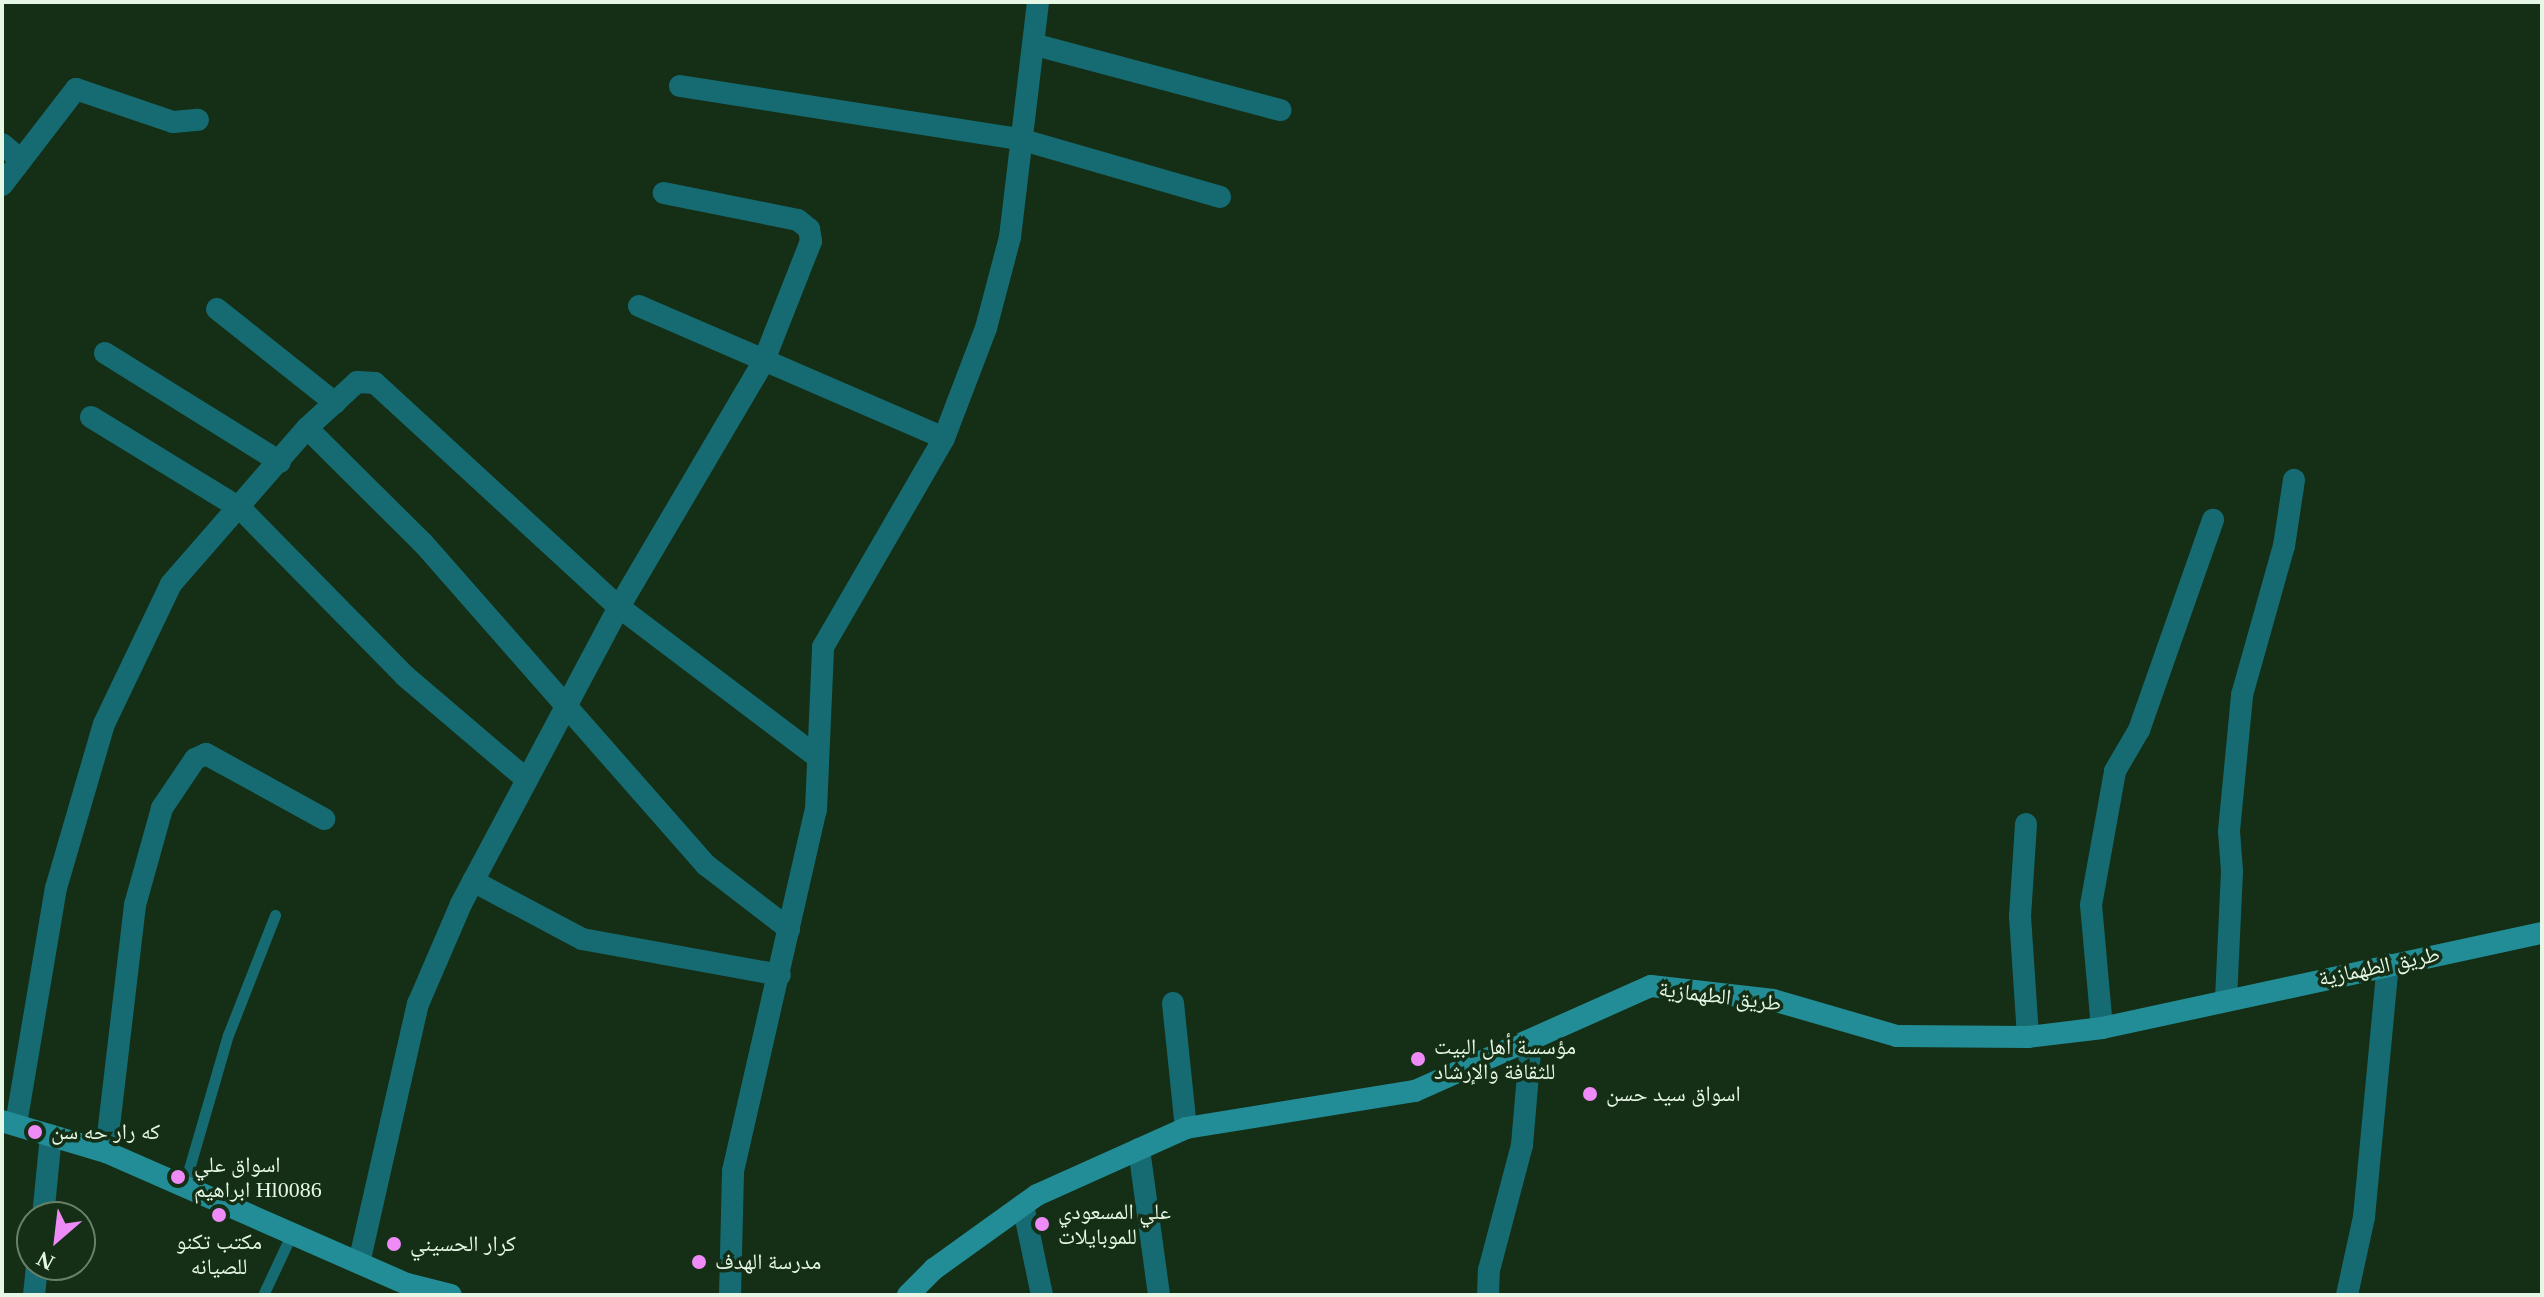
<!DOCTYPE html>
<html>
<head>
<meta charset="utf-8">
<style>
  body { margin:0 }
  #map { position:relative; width:2544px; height:1297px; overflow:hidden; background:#142f15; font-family:"Times New Roman","Noto Naskh Arabic",serif }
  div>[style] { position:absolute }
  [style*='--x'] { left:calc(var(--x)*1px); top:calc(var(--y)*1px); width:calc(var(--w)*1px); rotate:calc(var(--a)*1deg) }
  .service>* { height:11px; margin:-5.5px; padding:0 5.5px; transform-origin:5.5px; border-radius:5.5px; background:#166b73 }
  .minor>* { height:22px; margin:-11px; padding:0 11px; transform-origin:11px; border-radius:11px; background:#166b73 }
  .secondary>* { height:22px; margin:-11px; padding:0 11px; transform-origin:11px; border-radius:11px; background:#238d97 }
  .dots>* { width:22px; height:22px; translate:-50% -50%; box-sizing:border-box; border:4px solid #142f15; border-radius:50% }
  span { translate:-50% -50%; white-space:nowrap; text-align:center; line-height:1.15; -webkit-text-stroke:7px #142f15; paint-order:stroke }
  .street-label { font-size:22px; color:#e7f7e6 }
  .poi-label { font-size:22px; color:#e7f7e6 }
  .left { translate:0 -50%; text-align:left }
  .frame { position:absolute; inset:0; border:4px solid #e7f7e6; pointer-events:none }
  .north { position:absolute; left:16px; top:1201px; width:80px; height:80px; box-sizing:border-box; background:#142f15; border:2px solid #687f69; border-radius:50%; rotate:208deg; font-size:22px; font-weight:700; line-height:32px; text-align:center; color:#e7f7e6 }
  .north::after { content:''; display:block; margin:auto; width:28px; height:36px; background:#ef8bf7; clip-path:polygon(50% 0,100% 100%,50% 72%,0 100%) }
</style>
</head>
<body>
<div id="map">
  <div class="service">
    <i style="--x:184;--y:1186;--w:157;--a:-73.8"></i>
    <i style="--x:228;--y:1035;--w:129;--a:-68.6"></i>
    <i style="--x:263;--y:1295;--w:68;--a:-64.9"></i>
  </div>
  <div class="minor">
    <i style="--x:1036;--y:45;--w:253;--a:14.9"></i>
    <i style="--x:680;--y:86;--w:347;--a:8.9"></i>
    <i style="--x:1023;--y:140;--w:205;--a:16.1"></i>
    <i style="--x:2;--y:144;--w:25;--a:40"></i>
    <i style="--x:2;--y:185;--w:121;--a:-52.4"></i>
    <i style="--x:76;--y:89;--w:102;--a:18.8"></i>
    <i style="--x:173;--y:122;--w:25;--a:-5"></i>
    <i style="--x:639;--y:306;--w:332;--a:23.4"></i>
    <i style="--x:217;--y:309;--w:151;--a:38.5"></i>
    <i style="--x:105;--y:353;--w:206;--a:31.9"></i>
    <i style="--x:91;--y:417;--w:176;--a:31.5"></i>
    <i style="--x:241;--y:509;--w:234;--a:45.5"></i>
    <i style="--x:405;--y:676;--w:160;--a:40.4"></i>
    <i style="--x:307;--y:428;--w:163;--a:44.8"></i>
    <i style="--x:423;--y:543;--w:429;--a:48.7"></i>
    <i style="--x:706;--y:865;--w:105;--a:37.6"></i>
    <i style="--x:2026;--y:824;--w:92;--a:93.7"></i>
    <i style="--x:2020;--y:916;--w:121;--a:86.2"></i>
    <i style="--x:473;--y:881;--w:123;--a:28"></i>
    <i style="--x:582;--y:939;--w:201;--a:10.3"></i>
    <i style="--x:2226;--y:999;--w:128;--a:-87.3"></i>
    <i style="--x:2232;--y:871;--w:40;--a:-94.3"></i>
    <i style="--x:2229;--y:831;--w:137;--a:-84.5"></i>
    <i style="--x:2242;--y:695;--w:155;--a:-74.3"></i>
    <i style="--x:2284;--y:546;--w:67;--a:-81.4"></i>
    <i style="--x:1173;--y:1003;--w:126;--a:84.1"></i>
    <i style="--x:2102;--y:1028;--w:123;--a:-95.1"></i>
    <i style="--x:2091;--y:905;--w:136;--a:-79.8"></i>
    <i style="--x:2115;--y:771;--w:48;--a:-59.7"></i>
    <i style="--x:2139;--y:730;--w:223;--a:-70.6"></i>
    <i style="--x:16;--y:1124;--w:239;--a:-80.4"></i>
    <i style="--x:56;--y:888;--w:171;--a:-73.7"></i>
    <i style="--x:104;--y:724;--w:155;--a:-64.4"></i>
    <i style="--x:171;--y:584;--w:207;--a:-48.9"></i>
    <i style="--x:307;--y:428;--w:68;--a:-42.6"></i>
    <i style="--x:357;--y:382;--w:18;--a:3"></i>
    <i style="--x:375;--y:383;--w:331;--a:42.6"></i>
    <i style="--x:619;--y:607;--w:248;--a:37.1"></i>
    <i style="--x:1139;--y:1149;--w:147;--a:82.2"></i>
    <i style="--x:106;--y:1152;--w:249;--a:-83.3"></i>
    <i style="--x:135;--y:905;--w:101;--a:-74.4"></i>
    <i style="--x:162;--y:808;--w:59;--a:-56"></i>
    <i style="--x:195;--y:759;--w:12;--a:-24"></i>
    <i style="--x:206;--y:754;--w:135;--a:28.8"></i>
    <i style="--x:1023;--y:1205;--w:92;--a:78.1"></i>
    <i style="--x:43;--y:1217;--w:82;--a:-84.4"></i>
    <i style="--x:359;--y:1263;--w:266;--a:-77.2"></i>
    <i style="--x:418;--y:1004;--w:109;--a:-66.7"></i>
    <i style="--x:461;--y:904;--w:336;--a:-62"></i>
    <i style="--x:619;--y:607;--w:283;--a:-59.5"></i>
    <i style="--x:763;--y:363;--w:131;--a:-68.5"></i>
    <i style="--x:811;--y:241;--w:12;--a:-99"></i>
    <i style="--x:809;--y:229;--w:14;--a:-141"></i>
    <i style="--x:798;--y:220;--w:137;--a:-168.6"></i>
    <i style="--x:34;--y:1295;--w:30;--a:-84"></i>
    <i style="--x:730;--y:1295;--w:124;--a:-88.6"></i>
    <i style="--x:733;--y:1171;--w:370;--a:-77.1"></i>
    <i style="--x:816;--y:810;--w:163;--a:-87.5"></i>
    <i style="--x:823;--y:647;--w:241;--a:-59.9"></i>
    <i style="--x:944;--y:438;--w:118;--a:-69.1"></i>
    <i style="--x:986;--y:328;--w:94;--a:-75.2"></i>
    <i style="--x:1010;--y:237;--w:237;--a:-83.2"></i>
    <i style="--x:1488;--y:1295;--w:25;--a:-88"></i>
    <i style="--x:1489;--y:1270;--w:129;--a:-75.2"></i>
    <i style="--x:1522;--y:1145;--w:104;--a:-85.1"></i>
    <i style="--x:2347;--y:1295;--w:80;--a:-77.7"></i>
    <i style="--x:2364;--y:1217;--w:254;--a:-84.6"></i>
  </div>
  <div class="secondary">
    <i style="--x:2;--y:1121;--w:109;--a:16.6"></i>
    <i style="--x:106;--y:1152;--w:329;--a:23.7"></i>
    <i style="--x:407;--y:1284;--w:45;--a:14"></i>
    <i style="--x:908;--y:1295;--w:37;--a:-45"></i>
    <i style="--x:934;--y:1269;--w:127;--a:-35.7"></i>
    <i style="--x:1037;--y:1195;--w:163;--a:-24.2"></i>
    <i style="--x:1186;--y:1128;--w:232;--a:-9.2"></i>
    <i style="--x:1415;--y:1091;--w:258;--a:-24"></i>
    <i style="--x:1651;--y:986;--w:123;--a:6.5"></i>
    <i style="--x:1773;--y:1000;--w:129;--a:16.2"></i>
    <i style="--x:1897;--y:1036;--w:131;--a:0.4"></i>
    <i style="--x:2028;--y:1037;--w:75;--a:-6.9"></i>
    <i style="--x:2102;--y:1028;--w:450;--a:-12.2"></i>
  </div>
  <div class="dots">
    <i style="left:1418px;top:1059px;background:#ef8bf7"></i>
    <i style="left:1590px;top:1094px;background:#ef8bf7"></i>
    <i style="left:35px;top:1132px;background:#ef8bf7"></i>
    <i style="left:178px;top:1177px;background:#ef8bf7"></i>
    <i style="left:219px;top:1215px;background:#ef8bf7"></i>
    <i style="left:1042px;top:1224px;background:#ef8bf7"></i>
    <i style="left:394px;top:1244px;background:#ef8bf7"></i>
    <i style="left:699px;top:1262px;background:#ef8bf7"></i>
  </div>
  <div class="street-label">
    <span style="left:2379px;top:966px;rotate:-12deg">طريق الطهمازية</span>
    <span style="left:1720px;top:996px;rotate:7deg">طريق الطهمازية</span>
  </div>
  <div class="poi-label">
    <span class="left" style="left:1434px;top:1059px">مؤسسة أهل البيت<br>للثقافة والإرشاد</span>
    <span class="left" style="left:1606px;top:1094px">اسواق سيد حسن</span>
    <span class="left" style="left:51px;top:1132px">كه رار حه سن</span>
    <span class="left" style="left:194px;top:1177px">اسواق علي<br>ابراهيم Hl0086</span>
    <span class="left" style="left:1058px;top:1224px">علي المسعودي<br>للموبايلات</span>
    <span style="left:219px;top:1254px">مكتب تكنو<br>للصيانه</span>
    <span class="left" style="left:410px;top:1244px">كرار الحسيني</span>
    <span class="left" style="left:715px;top:1262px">مدرسة الهدف</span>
  </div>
  <div class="frame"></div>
  <div class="north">N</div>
</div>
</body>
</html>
